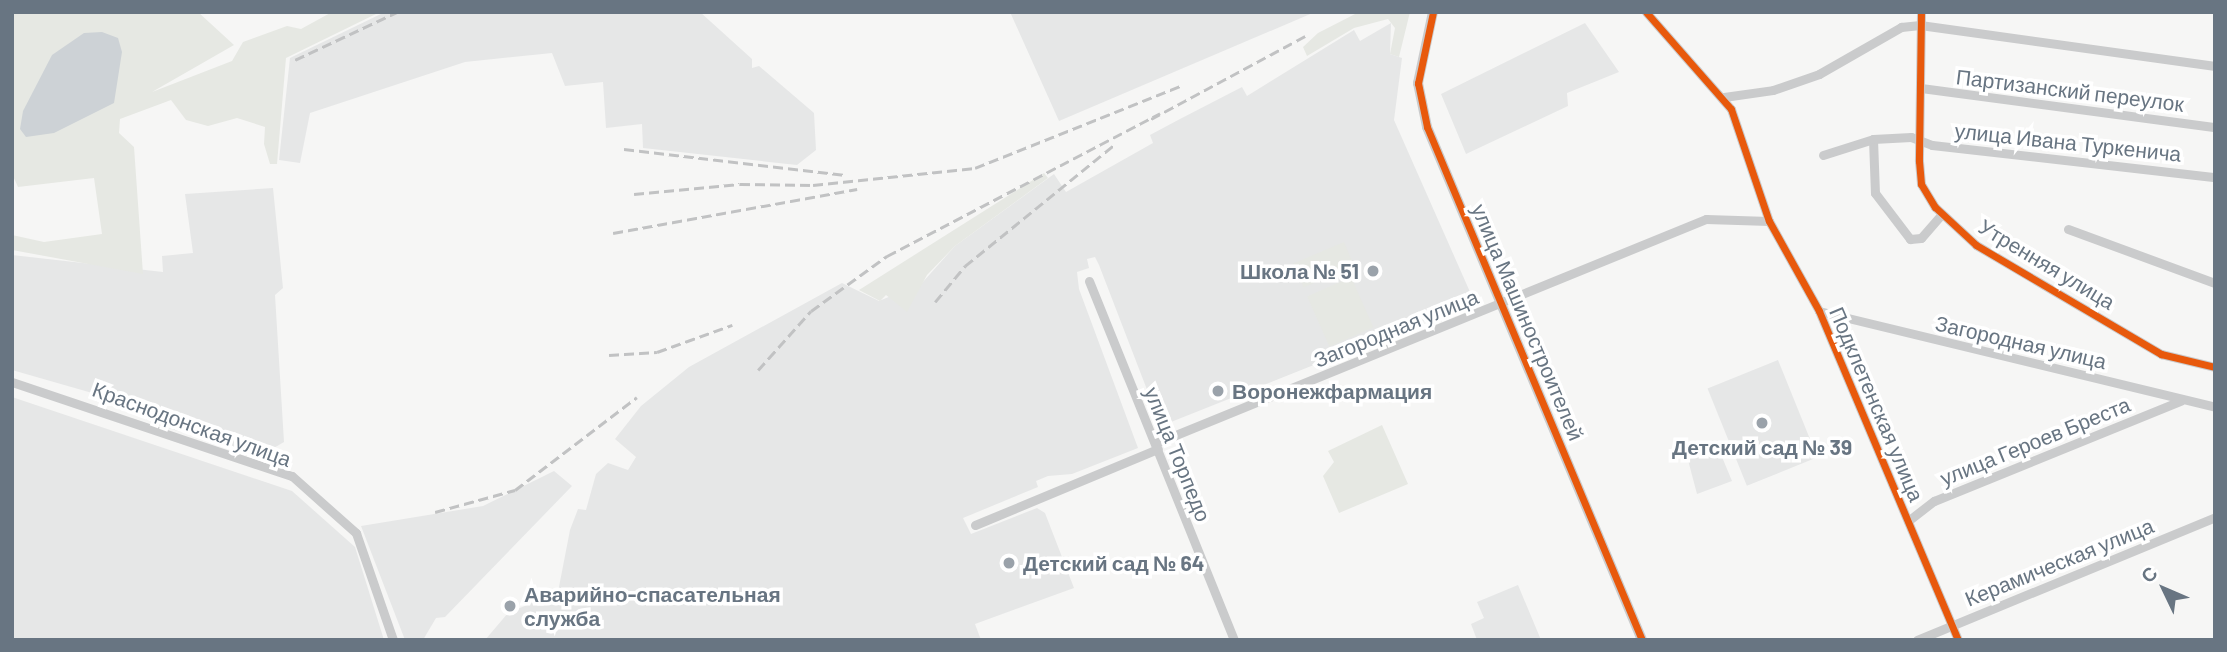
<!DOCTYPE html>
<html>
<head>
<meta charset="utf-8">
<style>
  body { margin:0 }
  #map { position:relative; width:2227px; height:652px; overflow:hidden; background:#f6f6f5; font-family:Barlow,sans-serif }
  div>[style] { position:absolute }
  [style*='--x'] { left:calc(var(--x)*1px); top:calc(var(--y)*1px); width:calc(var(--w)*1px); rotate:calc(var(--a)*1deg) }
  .built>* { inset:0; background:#e6e7e7; transform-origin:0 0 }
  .green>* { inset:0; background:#e6e8e3; transform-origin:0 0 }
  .water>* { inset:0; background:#cdd2d6 }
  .minor>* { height:9px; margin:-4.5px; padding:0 4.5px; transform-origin:4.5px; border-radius:4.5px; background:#cacbcc }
  .tertiary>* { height:10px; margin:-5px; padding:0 5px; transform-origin:5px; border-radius:5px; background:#cacbcc }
  .rail>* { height:2.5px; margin-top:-1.25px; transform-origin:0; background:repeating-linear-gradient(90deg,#c1c2c3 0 10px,transparent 0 15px) }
  .cycleway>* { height:7px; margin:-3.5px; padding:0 3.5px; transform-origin:3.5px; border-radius:3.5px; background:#e8590c }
  .dots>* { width:19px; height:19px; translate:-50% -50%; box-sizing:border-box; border:4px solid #fff; border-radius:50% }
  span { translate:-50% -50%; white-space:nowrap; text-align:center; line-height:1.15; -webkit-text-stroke:7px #fff; paint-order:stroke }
  .street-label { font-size:21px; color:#687582 }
  .poi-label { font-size:21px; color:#687582; font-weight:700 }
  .right { translate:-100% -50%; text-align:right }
  .left { translate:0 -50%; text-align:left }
  .frame { position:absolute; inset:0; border:14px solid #687582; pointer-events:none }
  .north { position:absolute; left:2129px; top:554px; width:70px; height:70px; -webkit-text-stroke:5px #fff; paint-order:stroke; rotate:314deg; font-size:19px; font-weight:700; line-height:28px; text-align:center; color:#687582 }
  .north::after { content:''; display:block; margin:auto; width:24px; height:32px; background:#687582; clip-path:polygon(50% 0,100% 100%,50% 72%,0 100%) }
</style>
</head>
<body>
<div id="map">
  <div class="built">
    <i style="clip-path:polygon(385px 12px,700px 12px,752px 59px,752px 68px,759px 66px,814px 113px,816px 150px,797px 165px,643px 148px,642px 124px,606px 128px,603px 82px,565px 86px,552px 53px,465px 62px,310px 113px,300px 163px,279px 160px,290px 58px)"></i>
    <i style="clip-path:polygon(1010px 12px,1315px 12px,1059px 121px)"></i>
    <i style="clip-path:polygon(1391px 23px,1390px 54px,1402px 58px,1394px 120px,1474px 301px,1161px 426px,1099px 265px,1095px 257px,1087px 259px,1089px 268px,1077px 272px,1079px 289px,1138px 448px,1072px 474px,1048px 476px,1036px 481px,1038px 487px,963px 518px,971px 534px,1037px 508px,1045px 513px,1074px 588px,975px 624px,981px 640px,485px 640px,508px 613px,558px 592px,570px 530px,578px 509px,586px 510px,596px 474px,608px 463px,628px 470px,636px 457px,615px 439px,641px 406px,689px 367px,842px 283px,879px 301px,922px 283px,955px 246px,1054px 174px,1066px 192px,1153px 143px,1150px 135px,1180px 119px,1242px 87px,1247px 96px,1354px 30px,1360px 41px)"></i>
    <i style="clip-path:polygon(1585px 23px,1619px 72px,1567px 93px,1568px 106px,1466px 154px,1441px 94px)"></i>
    <i style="clip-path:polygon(273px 188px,283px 288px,275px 295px,284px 442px,260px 456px,250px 454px,159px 425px,155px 411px,12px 370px,12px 255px,163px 272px,162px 256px,193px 253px,185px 194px)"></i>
    <i style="left:1778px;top:360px;width:105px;height:76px;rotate:68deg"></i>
    <i style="clip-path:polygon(12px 397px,292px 491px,355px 547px,384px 640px,12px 640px)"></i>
    <i style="clip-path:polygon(1711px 451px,1722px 457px,1732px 481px,1697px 494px,1688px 460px)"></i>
    <i style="clip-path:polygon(554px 471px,572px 486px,445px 617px,436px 618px,423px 640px,405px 640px,361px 526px,483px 506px)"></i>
    <i style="clip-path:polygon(1518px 585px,1541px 640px,1477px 640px,1471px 624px,1484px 618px,1477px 602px)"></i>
  </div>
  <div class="green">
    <i style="clip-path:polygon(12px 12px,198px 12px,234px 45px,152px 92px,232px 61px,243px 42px,287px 26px,301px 29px,332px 12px,380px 12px,286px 58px,277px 164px,270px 164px,264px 144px,265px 127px,237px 118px,208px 126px,186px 120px,171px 100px,120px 119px,119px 133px,134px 147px,143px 274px,12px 250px,12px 235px,44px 242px,102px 234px,94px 178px,18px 187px,12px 174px)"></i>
    <i style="clip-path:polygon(1359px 12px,1410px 12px,1399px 57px,1390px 54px,1395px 28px,1388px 19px,1354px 28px,1307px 56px,1303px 47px,1318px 33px)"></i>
    <i style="clip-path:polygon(1044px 173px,1048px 178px,955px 246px,927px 275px,907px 312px,886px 295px,880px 301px,859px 290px)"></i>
    <i style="left:1344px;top:242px;width:26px;height:55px;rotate:67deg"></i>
    <i style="left:1351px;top:277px;width:55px;height:48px;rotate:66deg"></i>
    <i style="clip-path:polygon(1382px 425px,1408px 484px,1339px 513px,1323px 476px,1334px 462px,1328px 451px)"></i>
  </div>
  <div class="water">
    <i style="clip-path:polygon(102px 32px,118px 38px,122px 52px,114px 103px,54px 133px,26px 137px,20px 129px,23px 111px,52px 55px,84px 33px)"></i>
  </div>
  <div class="minor">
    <i style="--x:1646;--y:12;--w:129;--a:48.8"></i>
    <i style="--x:1731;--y:109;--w:118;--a:71.3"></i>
    <i style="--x:1769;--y:221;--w:103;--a:60.9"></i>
    <i style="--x:1819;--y:311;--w:357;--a:67.1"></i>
    <i style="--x:1921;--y:12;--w:149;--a:90.8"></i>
    <i style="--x:1919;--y:161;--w:23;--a:85"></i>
    <i style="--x:1921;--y:184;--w:27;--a:59"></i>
    <i style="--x:1935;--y:207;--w:56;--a:42.8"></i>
    <i style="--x:1976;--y:245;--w:215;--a:30.5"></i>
    <i style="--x:2161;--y:354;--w:56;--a:13.5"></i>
    <i style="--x:1921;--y:88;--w:297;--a:7.6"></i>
    <i style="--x:1724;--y:97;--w:49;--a:-8.1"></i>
    <i style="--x:1773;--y:90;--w:49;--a:-19.2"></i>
    <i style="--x:1819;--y:74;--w:95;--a:-29.8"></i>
    <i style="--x:1901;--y:27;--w:19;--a:-6"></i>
    <i style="--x:1920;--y:25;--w:298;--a:7.9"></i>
    <i style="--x:1873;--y:139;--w:54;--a:87.9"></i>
    <i style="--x:1875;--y:193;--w:58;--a:52.7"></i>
    <i style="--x:1910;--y:239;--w:11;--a:-5"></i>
    <i style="--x:1921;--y:238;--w:32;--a:-49"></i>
    <i style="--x:1823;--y:155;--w:52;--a:-17.7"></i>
    <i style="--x:1873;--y:139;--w:38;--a:-3"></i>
    <i style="--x:1911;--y:137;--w:22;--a:21"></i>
    <i style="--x:1932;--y:145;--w:285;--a:6.5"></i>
    <i style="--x:2068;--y:229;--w:157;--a:20.2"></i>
    <i style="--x:1089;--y:281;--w:387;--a:68"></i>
    <i style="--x:1819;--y:311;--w:407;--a:13.6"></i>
    <i style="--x:12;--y:382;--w:295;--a:18.6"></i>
    <i style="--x:292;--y:476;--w:86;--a:41.7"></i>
    <i style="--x:356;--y:533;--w:113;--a:70.9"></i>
    <i style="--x:1156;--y:443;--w:594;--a:-22.16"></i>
    <i style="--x:1706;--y:219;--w:63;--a:1.8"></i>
    <i style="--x:1908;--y:521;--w:33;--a:-38"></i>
    <i style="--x:1934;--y:501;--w:266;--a:-22.1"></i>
    <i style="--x:975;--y:525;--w:198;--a:-22.6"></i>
    <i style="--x:1917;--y:640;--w:322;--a:-22.4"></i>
  </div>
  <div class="tertiary">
    <i style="--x:1433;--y:12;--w:73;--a:101.9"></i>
    <i style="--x:1418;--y:83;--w:45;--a:78.4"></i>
    <i style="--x:1427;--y:127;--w:556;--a:67.26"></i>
  </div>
  <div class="rail">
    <i style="--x:295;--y:60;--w:113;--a:-25.2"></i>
    <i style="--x:1151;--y:119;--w:175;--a:-28.3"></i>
    <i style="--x:624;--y:149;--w:223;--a:6.7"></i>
    <i style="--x:634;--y:194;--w:106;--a:-5.4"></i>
    <i style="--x:740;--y:184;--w:73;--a:0.8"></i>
    <i style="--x:813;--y:185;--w:163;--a:-6"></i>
    <i style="--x:975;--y:168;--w:224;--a:-21.8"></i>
    <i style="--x:613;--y:233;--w:248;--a:-10.2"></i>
    <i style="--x:935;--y:302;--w:47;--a:-50.2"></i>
    <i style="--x:965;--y:266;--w:192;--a:-39.1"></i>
    <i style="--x:609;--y:355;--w:48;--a:-3.6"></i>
    <i style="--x:657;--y:352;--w:80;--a:-19.8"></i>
    <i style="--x:758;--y:370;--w:79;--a:-48.1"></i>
    <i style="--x:811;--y:311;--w:94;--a:-35.9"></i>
    <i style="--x:887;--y:256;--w:308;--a:-27.6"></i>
    <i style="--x:435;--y:512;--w:83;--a:-15.4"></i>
    <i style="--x:515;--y:490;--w:153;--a:-37.3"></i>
  </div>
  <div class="cycleway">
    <i style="--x:1433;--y:12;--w:73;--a:101.9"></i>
    <i style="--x:1418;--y:83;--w:45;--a:78.4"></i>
    <i style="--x:1427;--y:127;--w:556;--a:67.26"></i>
    <i style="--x:1646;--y:12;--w:129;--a:48.8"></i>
    <i style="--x:1731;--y:109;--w:118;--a:71.3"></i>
    <i style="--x:1769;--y:221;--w:103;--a:60.9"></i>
    <i style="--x:1819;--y:311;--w:357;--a:67.1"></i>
    <i style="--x:1921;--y:12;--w:149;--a:90.8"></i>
    <i style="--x:1919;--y:161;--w:23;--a:85"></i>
    <i style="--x:1921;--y:184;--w:27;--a:59"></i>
    <i style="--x:1935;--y:207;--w:56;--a:42.8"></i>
    <i style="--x:1976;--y:245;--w:215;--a:30.5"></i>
    <i style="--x:2161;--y:354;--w:56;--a:13.5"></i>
  </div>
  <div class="dots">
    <i style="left:1373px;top:271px;background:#9aa2aa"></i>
    <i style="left:1218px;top:391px;background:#9aa2aa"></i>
    <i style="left:1762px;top:423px;background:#9aa2aa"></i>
    <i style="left:1009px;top:563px;background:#9aa2aa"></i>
    <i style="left:510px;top:606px;background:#9aa2aa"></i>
  </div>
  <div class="street-label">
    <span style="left:2070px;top:90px;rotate:7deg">Партизанский переулок</span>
    <span style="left:2068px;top:142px;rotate:6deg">улица Ивана Туркенича</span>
    <span style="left:2047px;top:264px;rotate:31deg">Утренняя улица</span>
    <span style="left:1528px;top:322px;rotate:67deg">улица Машиностроителей</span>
    <span style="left:1396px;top:328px;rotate:-22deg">Загородная улица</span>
    <span style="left:2021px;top:342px;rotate:13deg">Загородная улица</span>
    <span style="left:1877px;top:404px;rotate:67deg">Подклетенская улица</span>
    <span style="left:192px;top:424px;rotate:20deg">Краснодонская улица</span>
    <span style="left:2035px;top:441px;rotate:-22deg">улица Героев Бреста</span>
    <span style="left:1178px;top:454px;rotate:68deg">улица Торпедо</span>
    <span style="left:2059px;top:562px;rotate:-22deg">Керамическая улица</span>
  </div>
  <div class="poi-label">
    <span class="right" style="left:1359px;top:271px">Школа № 51</span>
    <span class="left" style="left:1232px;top:391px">Воронежфармация</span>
    <span style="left:1762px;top:447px">Детский сад № 39</span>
    <span class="left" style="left:1023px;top:563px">Детский сад № 64</span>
    <span class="left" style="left:524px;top:606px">Аварийно-спасательная<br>служба</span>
  </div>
  <div class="frame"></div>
  <div class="north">С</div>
</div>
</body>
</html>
